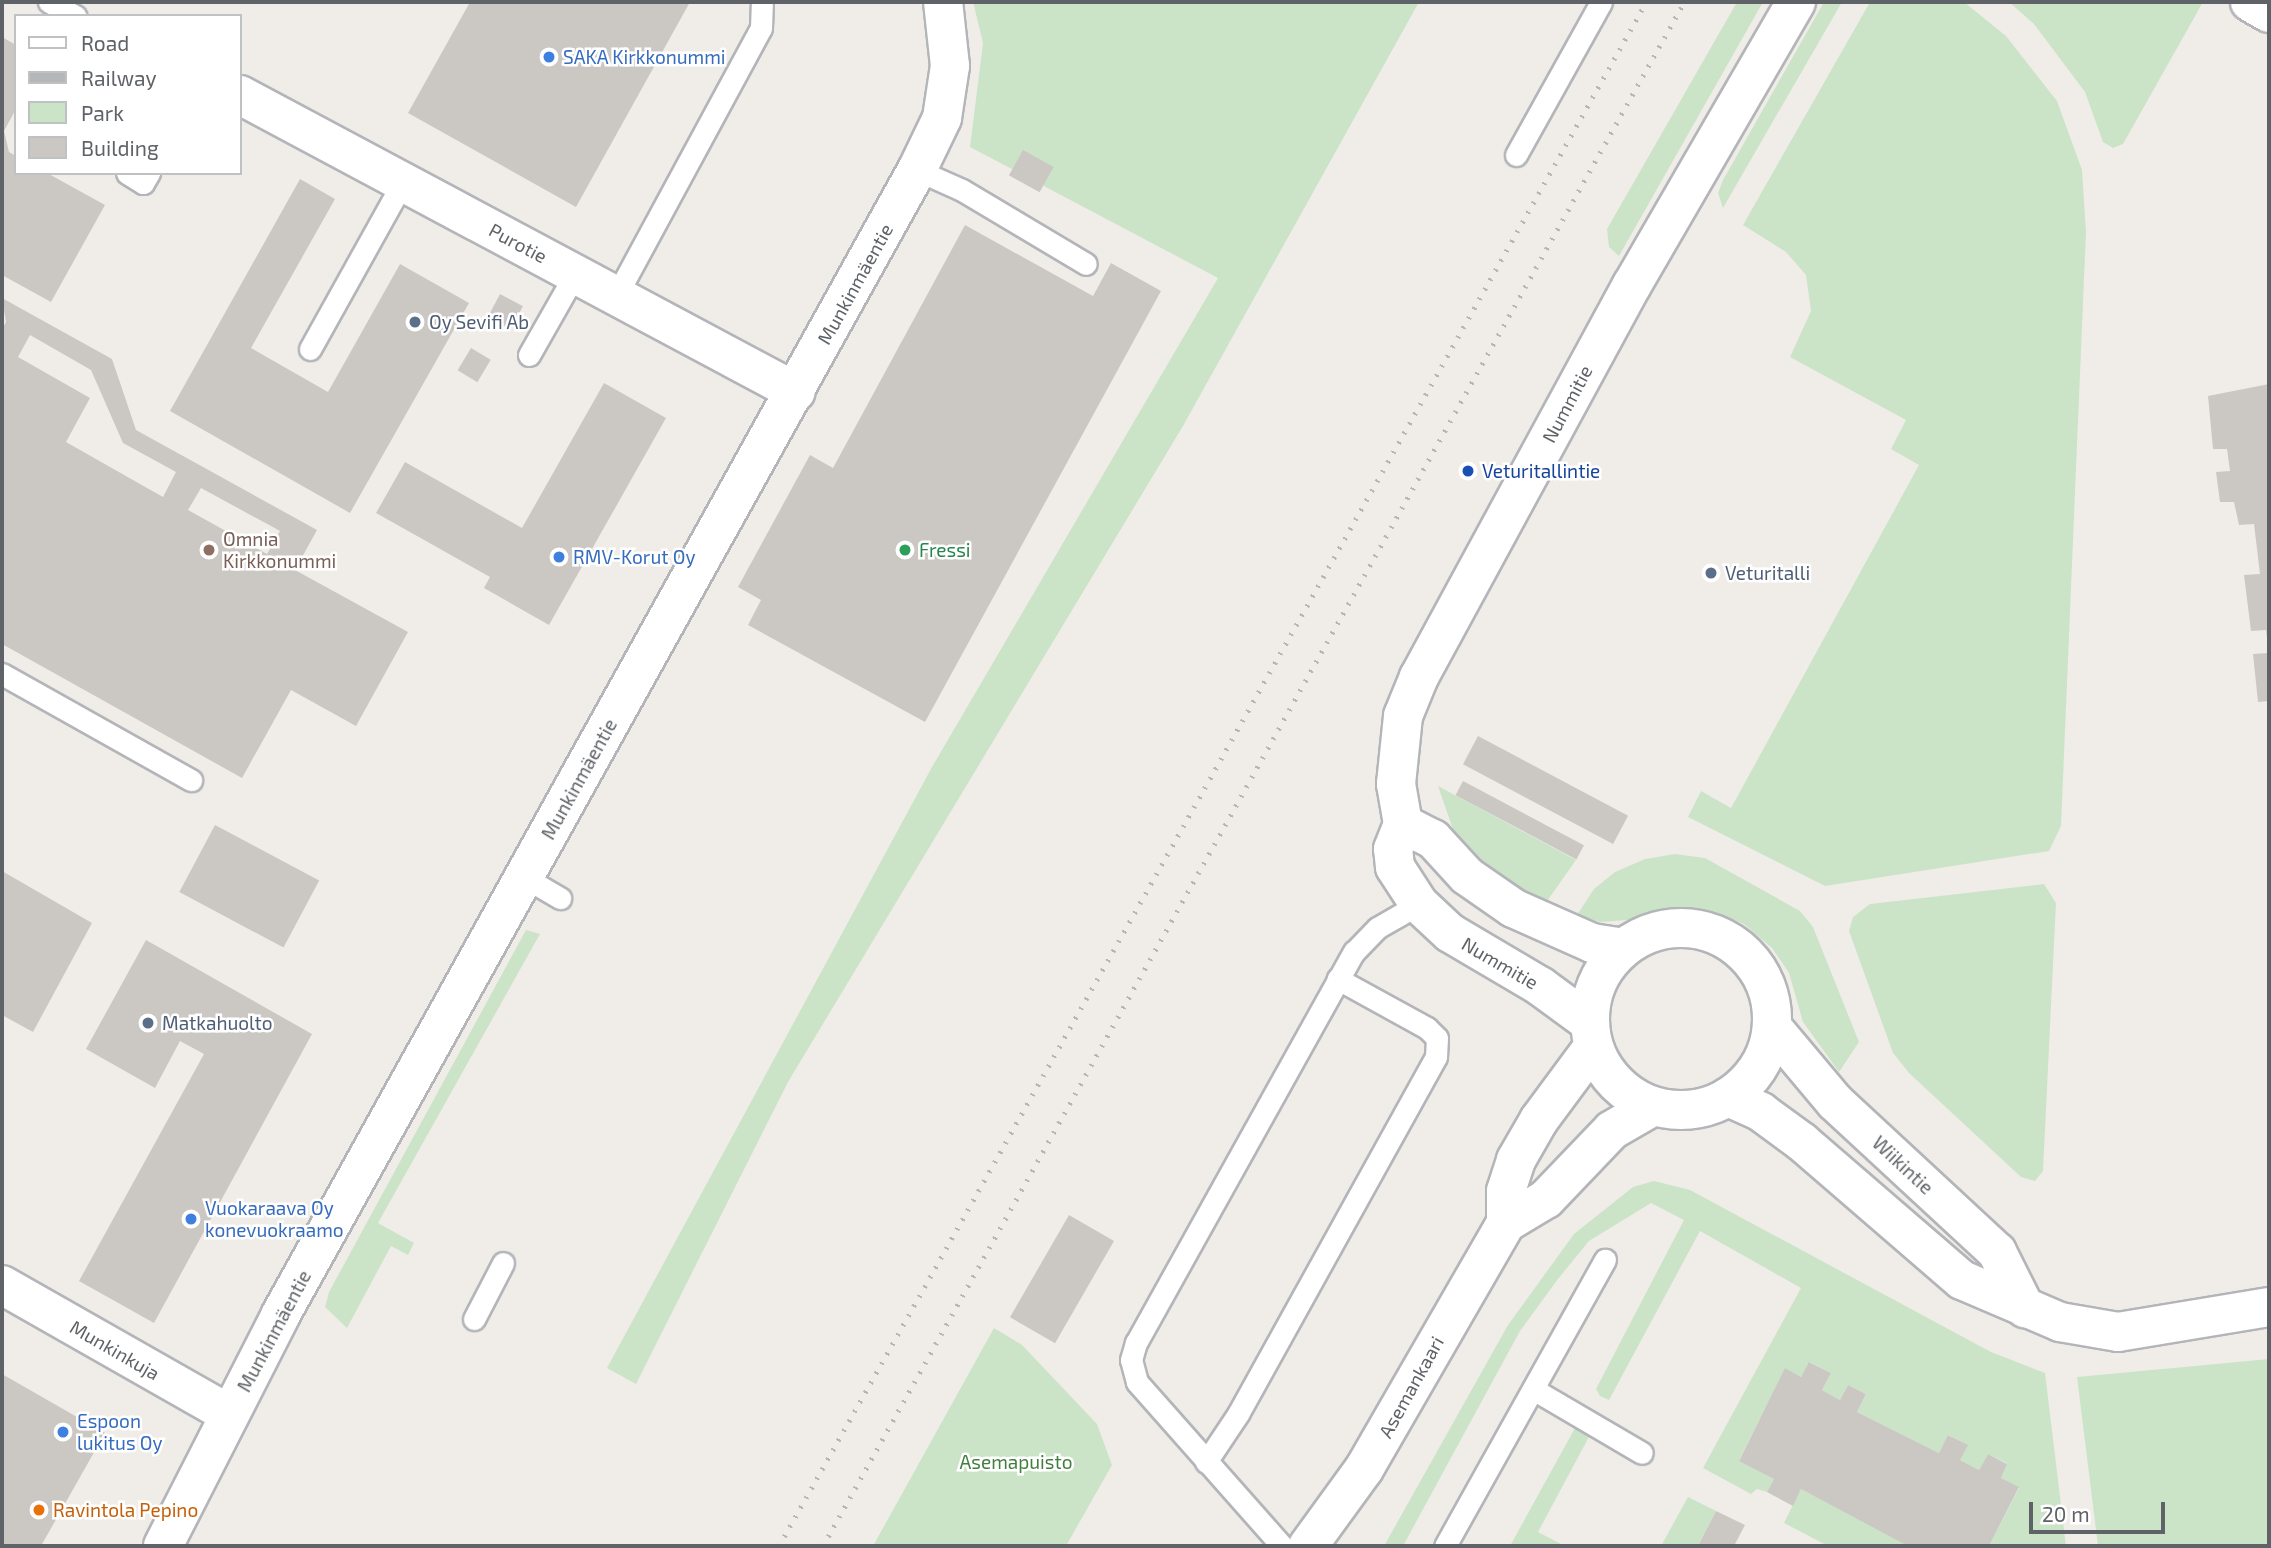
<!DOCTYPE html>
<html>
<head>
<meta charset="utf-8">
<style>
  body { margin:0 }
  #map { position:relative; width:2271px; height:1548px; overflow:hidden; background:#f0ede8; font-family:"Exo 2",sans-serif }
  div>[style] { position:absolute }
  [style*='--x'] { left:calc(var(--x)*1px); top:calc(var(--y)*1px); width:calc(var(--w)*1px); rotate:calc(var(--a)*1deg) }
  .green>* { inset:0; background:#cbe4c8 }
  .building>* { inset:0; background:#cbc8c4; transform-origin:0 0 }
  .roads { filter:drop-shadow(2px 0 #b3b5b9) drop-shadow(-2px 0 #b3b5b9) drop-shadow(0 2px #b3b5b9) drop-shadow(0 -2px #b3b5b9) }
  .service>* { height:21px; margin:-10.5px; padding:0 10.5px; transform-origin:10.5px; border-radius:10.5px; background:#fff }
  .minor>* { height:38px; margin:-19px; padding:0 19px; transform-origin:19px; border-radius:19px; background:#fff }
  .tertiary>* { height:38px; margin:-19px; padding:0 19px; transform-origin:19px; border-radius:19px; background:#fff }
  .tertiary>.ring { margin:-19px; padding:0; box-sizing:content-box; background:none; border:38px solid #fff; border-radius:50% }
  .rail>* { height:5px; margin-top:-2.5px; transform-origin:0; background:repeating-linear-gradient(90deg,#b5b6b7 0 2px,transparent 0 11px) }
  .dots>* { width:19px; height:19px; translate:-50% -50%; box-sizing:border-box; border:4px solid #fff; border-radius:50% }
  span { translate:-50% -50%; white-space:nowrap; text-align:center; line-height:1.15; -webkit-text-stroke:5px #fff; paint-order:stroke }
  .shop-label { font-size:19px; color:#366cbe }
  .left { translate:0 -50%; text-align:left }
  .street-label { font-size:19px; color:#5f6367 }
  .service-label { font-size:19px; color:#4e5e75 }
  .transit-label { font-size:19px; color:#164399 }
  .education-label { font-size:19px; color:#785e54 }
  .leisure-label { font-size:19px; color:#27864d }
  .park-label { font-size:19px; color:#427f3e }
  .food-label { font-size:19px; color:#c56008 }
  .frame { position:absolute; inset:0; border:4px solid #5f6367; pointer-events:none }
  .legend { position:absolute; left:14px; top:14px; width:228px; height:161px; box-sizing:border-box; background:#fff; border:2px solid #bfc1c2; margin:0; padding:9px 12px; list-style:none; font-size:21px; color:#5f6367 }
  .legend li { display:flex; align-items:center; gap:14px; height:35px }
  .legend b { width:35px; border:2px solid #bfc1c2 }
  .scale { position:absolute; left:2029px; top:1502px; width:136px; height:32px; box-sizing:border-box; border:4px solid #5f6367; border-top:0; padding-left:9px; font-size:21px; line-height:24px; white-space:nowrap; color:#5f6367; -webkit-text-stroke:5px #fff; paint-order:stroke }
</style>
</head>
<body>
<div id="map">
  <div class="green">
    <i style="clip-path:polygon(973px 2px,1419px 2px,1183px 426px,788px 1082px,636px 1384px,607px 1368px,932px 767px,1218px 278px,970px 147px,983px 43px)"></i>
    <i style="clip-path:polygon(1737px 2px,1763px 2px,1619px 256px,1609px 247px,1607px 229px)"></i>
    <i style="clip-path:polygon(1824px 2px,1842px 2px,1723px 208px,1718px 193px,1723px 180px)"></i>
    <i style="clip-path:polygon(1870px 2px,1964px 2px,2006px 36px,2057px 101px,2082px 170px,2086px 232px,2061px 826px,2049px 851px,1825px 886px,1688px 817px,1701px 791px,1731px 808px,1919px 465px,1891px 449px,1906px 420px,1790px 357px,1811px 311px,1806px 275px,1786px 252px,1743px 225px)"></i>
    <i style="clip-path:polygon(2009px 2px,2203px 2px,2123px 144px,2113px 148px,2103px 142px,2085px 92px,2034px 24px)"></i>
    <i style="clip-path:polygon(1438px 786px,1576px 860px,1545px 904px,1506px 886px,1477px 863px,1455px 835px)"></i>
    <i style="clip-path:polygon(1675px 854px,1705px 858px,1800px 911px,1813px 927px,1859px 1042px,1839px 1072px,1803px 1022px,1789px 973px,1772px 948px,1744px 924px,1715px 912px,1681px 907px,1627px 920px,1600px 922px,1577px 915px,1594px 889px,1615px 872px,1645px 859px)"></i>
    <i style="clip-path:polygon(2044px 884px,2056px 903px,2043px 1171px,2035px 1181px,2021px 1177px,1909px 1073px,1893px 1053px,1849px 931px,1853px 917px,1870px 904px)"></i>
    <i style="clip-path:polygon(526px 930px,540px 934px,378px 1223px,414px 1243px,408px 1255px,391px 1246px,347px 1328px,325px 1307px,329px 1292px)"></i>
    <i style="clip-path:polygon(1654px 1181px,1690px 1190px,1991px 1352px,2045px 1373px,2066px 1546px,1989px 1546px,2019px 1488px,2001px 1478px,2007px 1463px,1988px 1454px,1979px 1470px,1960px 1460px,1967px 1445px,1949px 1435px,1939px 1453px,1857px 1412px,1866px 1394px,1848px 1385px,1840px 1400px,1822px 1390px,1831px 1373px,1810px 1362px,1801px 1377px,1785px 1369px,1739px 1460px,1774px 1479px,1767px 1492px,1757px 1489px,1751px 1494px,1703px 1468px,1801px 1288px,1700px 1231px,1609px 1400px,1600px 1396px,1596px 1389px,1684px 1220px,1651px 1203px,1589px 1241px,1558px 1279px,1520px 1331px,1403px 1546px,1384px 1546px,1508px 1325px,1574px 1234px,1633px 1187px)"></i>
    <i style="clip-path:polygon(994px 1328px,1022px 1345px,1097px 1424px,1112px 1465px,1066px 1546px,873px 1546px)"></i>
    <i style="clip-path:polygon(2269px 1359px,2269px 1546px,2098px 1546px,2077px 1377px)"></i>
    <i style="clip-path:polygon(1575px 1428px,1590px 1435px,1538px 1532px,1565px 1546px,1510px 1546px)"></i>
    <i style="clip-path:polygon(1801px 1489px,1910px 1544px,1908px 1546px,1828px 1546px,1784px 1523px)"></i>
    <i style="clip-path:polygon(1688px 1497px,1716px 1511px,1698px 1546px,1661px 1546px)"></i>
  </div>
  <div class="building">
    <i style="clip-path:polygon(470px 2px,690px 2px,576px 207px,408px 113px)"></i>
    <i style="clip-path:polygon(2px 37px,16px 45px,16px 109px,4px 131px,9px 152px,16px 156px,16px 173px,47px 173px,105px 205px,51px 302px,2px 275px)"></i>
    <i style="left:1023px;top:150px;width:35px;height:29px;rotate:29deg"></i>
    <i style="clip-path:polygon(300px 179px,335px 199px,251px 348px,328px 392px,400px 264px,469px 303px,350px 513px,170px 411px)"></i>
    <i style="clip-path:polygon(965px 225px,1093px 296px,1111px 263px,1161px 291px,925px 722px,748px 625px,761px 600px,738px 587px,810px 455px,833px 468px)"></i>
    <i style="left:500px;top:294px;width:26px;height:26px;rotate:28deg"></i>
    <i style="clip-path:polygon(evenodd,2px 298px,112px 359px,136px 430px,317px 530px,295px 570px,408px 632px,356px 726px,291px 690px,242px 778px,2px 644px,2px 329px,6px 322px,2px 298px,30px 335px,91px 370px,123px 443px,176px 472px,163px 497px,66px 442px,90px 398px,18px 357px,30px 335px,2px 298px,201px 488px,280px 531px,267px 554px,188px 510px,201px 488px)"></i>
    <i style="left:471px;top:348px;width:23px;height:26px;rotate:31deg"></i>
    <i style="clip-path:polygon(604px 383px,666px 418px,549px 625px,484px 588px,490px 577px,376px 513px,405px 462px,522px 528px)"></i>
    <i style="clip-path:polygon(2269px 384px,2269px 645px,2268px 645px,2266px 630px,2251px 631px,2244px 575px,2260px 574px,2254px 524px,2239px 525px,2234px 502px,2220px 502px,2216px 472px,2230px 471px,2227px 449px,2213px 449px,2208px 396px)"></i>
    <i style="clip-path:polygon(2269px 653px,2269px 701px,2258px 702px,2253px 654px)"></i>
    <i style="left:1478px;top:736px;width:170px;height:32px;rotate:28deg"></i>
    <i style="left:1463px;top:781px;width:137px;height:16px;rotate:28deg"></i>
    <i style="left:215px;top:825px;width:118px;height:76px;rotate:28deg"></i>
    <i style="clip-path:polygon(2px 871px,92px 923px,33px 1032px,2px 1015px)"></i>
    <i style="clip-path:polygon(146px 940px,312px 1034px,154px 1323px,79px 1281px,204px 1054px,180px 1041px,155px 1088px,86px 1049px)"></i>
    <i style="left:1069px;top:1215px;width:52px;height:118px;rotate:30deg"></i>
    <i style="clip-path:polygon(1809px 1362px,1831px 1373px,1822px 1390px,1840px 1400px,1848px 1385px,1866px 1394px,1857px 1412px,1939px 1453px,1948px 1435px,1968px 1445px,1960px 1460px,1979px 1470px,1988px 1454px,2007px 1464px,2001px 1478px,2019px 1487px,1989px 1546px,1908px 1546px,1801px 1489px,1793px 1506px,1767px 1492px,1774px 1479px,1739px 1461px,1785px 1368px,1801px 1377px)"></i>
    <i style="clip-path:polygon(2px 1374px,105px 1433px,41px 1546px,2px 1546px)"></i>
    <i style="clip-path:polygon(1716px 1511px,1745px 1525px,1734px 1546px,1698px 1546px)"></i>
  </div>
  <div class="roads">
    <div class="service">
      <i style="--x:49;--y:2;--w:30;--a:28"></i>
      <i style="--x:1516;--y:155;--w:175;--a:-60.9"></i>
      <i style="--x:917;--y:170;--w:49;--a:24"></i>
      <i style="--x:962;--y:190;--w:144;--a:30.8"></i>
      <i style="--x:127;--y:173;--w:19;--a:32"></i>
      <i style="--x:143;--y:183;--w:12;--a:-59"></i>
      <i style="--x:616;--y:296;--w:305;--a:-61.6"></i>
      <i style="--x:761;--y:28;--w:26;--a:-88"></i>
      <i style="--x:310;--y:349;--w:191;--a:-60.9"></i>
      <i style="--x:529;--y:355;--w:93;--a:-60.4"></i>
      <i style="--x:2;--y:674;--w:217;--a:29.3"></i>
      <i style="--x:524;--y:877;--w:42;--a:30.3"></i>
      <i style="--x:474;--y:1319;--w:63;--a:-62.6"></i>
      <i style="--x:1533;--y:1389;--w:126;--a:30.4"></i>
      <i style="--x:1206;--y:1462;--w:58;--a:-56.3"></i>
      <i style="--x:1238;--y:1414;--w:408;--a:-61"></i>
      <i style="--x:1436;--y:1057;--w:19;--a:-87"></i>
      <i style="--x:1437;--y:1038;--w:14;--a:-135"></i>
      <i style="--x:1427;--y:1028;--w:102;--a:-151.2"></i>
      <i style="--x:1282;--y:1546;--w:219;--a:-131.5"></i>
      <i style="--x:1137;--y:1382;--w:23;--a:-105"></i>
      <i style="--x:1131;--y:1360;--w:18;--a:-74"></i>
      <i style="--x:1136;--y:1343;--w:448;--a:-60.9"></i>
      <i style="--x:1354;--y:952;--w:33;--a:-46"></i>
      <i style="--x:1377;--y:928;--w:48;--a:-29.7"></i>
      <i style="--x:1445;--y:1546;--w:328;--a:-60.8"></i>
    </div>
    <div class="minor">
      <i style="--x:2250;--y:2;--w:22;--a:30"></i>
      <i style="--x:240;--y:95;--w:630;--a:28.11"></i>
      <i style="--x:1772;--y:1027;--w:98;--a:50"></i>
      <i style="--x:1835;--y:1102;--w:221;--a:42.8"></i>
      <i style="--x:1997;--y:1252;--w:63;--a:63.4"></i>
      <i style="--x:1728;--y:1097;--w:36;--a:24"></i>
      <i style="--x:1761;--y:1112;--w:51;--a:36.2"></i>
      <i style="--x:1802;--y:1142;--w:211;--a:40.8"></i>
      <i style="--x:1962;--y:1280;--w:107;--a:23.2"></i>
      <i style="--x:2060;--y:1322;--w:59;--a:9.8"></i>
      <i style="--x:2118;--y:1332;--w:153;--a:-9.4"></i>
      <i style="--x:2;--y:1285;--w:261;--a:29.6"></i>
    </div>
    <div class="tertiary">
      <i style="--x:1403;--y:824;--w:34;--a:27"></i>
      <i style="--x:1433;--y:839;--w:50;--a:47.4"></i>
      <i style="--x:1467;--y:876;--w:56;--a:34.8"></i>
      <i style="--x:1513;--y:908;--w:86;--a:23.9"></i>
      <i style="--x:1592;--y:943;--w:31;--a:9"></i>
      <i class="ring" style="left:1590px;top:928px;width:144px;height:144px"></i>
      <i style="--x:1589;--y:1022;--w:61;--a:-143.7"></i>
      <i style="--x:1540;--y:986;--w:104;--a:-149.5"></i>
      <i style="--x:1450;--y:933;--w:42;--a:-136.9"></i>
      <i style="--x:1419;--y:904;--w:44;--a:-123"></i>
      <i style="--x:1395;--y:867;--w:18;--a:-96"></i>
      <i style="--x:1393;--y:849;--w:27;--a:-68"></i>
      <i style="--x:1403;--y:824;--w:41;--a:-99.9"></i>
      <i style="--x:1396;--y:784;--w:68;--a:-84.1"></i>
      <i style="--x:1403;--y:716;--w:42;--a:-67.7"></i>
      <i style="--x:1419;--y:677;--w:446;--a:-61.5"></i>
      <i style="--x:1632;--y:285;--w:327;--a:-59.9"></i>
      <i style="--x:1506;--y:1223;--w:47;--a:-31"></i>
      <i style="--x:1546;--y:1199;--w:95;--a:-46.3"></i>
      <i style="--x:1612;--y:1130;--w:46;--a:-29.9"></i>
      <i style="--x:163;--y:1546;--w:260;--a:-63"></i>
      <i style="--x:281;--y:1314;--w:1309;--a:-60.93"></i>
      <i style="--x:917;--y:170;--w:58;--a:-64.3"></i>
      <i style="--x:942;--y:118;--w:53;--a:-81.3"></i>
      <i style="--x:950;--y:66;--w:64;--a:-96.2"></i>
      <i style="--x:1308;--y:1546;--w:95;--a:-54"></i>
      <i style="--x:1364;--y:1469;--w:284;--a:-60"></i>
      <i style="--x:1506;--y:1223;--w:32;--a:-90"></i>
      <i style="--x:1506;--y:1191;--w:33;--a:-72"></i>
      <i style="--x:1516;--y:1160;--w:46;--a:-60.1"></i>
      <i style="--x:1539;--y:1120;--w:91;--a:-53.5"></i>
    </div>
  </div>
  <div class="rail">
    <i style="--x:779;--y:1546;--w:1771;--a:-60.68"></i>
    <i style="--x:823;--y:1546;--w:1768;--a:-60.85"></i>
  </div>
  <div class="dots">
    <i style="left:549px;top:57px;background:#3f7fe0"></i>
    <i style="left:415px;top:322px;background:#5c6f8a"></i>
    <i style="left:1468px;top:471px;background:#1a4fb4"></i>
    <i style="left:209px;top:550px;background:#8d6e63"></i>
    <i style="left:905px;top:550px;background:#2e9e5b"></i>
    <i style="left:559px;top:557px;background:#3f7fe0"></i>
    <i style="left:1711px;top:573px;background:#5c6f8a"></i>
    <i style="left:148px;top:1023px;background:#5c6f8a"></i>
    <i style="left:191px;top:1219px;background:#3f7fe0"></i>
    <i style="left:63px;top:1432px;background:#3f7fe0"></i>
    <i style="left:39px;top:1510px;background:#e8710a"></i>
  </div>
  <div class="shop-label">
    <span class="left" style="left:563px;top:57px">SAKA Kirkkonummi</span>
    <span class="left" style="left:573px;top:557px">RMV-Korut Oy</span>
    <span class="left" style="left:205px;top:1219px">Vuokaraava Oy<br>konevuokraamo</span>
    <span class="left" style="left:77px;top:1432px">Espoon<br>lukitus Oy</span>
  </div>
  <div class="street-label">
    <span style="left:518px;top:243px;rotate:28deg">Purotie</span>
    <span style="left:855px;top:284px;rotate:-61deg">Munkinmäentie</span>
    <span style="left:1567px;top:404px;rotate:-62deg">Nummitie</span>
    <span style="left:579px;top:779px;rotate:-61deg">Munkinmäentie</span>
    <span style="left:1500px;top:963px;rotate:30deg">Nummitie</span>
    <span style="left:1903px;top:1165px;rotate:43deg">Wiikintie</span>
    <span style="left:274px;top:1331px;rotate:-62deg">Munkinmäentie</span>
    <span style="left:115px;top:1350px;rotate:30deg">Munkinkuja</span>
    <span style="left:1411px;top:1387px;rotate:-61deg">Asemankaari</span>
  </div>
  <div class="service-label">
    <span class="left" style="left:429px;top:322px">Oy Sevifi Ab</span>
    <span class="left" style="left:1725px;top:573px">Veturitalli</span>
    <span class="left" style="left:162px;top:1023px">Matkahuolto</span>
  </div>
  <div class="transit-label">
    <span class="left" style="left:1482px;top:471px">Veturitallintie</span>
  </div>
  <div class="education-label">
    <span class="left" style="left:223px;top:550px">Omnia<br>Kirkkonummi</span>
  </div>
  <div class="leisure-label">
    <span class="left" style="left:919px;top:550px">Fressi</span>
  </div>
  <div class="park-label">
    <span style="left:1016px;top:1462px">Asemapuisto</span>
  </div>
  <div class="food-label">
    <span class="left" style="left:53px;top:1510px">Ravintola Pepino</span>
  </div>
  <div class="frame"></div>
  <ul class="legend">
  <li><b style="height:9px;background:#fff"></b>Road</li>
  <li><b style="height:9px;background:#b5b6b7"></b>Railway</li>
  <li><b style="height:19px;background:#cbe4c8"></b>Park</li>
  <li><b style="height:19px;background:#cbc8c4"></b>Building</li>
  </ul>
  <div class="scale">20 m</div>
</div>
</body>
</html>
